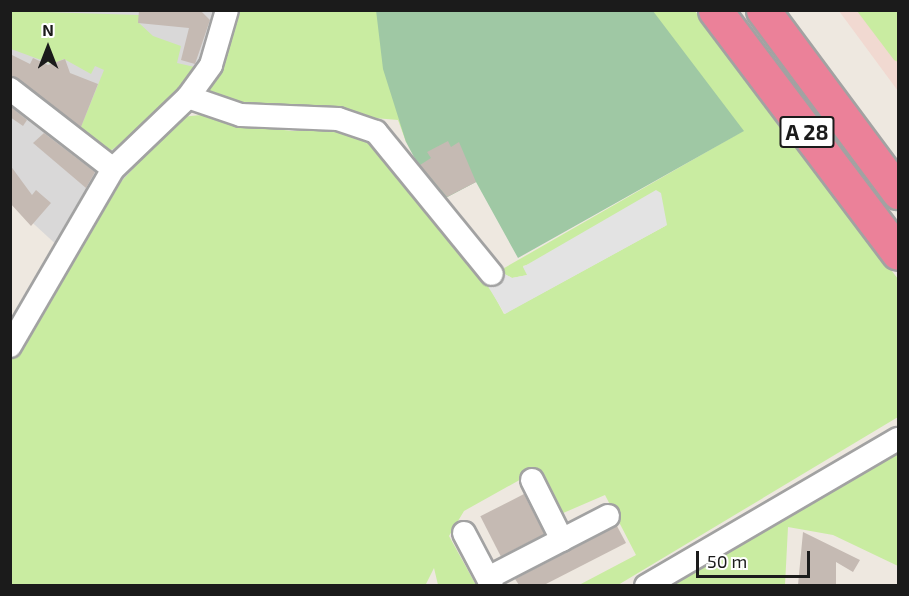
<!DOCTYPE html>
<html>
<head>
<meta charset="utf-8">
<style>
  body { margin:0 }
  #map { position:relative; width:909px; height:596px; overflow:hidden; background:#eee8e0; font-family:"Exo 2",sans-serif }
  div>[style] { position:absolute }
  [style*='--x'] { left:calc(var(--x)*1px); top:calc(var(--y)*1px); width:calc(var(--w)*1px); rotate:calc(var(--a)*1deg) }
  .residential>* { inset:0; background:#d9d8d8 }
  .military>* { inset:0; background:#f1d9d1 }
  .grass>* { inset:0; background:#c9eca1 }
  .cemetery>* { inset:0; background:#9fc8a4 }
  .parking>* { inset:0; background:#e3e3e3 }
  .building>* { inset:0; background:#c5bab3; transform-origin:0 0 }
  .roads { filter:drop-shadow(2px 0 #a2a2a2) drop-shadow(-2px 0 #a2a2a2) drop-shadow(0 2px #a2a2a2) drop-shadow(0 -2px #a2a2a2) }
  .minor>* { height:22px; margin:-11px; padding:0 11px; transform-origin:11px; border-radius:11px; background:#fff }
  .highway>* { height:33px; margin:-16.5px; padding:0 16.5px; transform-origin:16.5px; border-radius:16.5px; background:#eb8199 }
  span { translate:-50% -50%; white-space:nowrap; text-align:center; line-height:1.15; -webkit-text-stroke:4.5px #fff; paint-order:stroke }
  .shield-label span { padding:2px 4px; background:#fff; border:2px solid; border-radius:4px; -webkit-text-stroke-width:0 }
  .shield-label { font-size:21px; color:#1b1b1b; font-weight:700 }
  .frame { position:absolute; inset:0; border:12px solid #1b1b1b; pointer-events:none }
  .north { position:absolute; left:18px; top:18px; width:60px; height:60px; -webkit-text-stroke:4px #fff; paint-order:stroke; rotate:0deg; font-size:16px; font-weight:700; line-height:24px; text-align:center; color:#1b1b1b }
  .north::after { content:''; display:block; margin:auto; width:21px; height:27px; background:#1b1b1b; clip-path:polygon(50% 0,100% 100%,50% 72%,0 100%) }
  .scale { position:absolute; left:696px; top:551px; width:114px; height:27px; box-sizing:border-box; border:3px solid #1b1b1b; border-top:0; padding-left:8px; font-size:18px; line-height:21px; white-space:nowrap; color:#1b1b1b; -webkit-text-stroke:4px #fff; paint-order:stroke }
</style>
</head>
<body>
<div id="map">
  <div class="residential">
    <i style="clip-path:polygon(11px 11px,233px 11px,224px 50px,72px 259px,11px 203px)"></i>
  </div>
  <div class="military">
    <i style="clip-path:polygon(839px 11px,898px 11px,898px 91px)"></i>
  </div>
  <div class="grass">
    <i style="clip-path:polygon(11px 11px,139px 15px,139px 23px,153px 36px,181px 46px,177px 63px,199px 68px,142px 128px,106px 154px,78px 134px,104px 70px,95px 66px,91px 74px,64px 59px,52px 64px,11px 49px)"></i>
    <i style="clip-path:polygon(233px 11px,412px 11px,406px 142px,398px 120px,256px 108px,210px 95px,204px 89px)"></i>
    <i style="clip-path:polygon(617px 11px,695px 11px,898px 279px,898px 417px,618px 585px,579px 585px,636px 555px,605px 495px,554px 517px,532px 473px,464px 511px,449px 536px,476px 585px,438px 585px,434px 568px,425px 586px,11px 586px,11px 357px,119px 184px,181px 117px,201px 115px,229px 124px,293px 131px,336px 129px,366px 139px,489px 286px,504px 314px,667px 225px,523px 266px,528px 275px,512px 278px,499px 271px,743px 131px)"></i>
    <i style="clip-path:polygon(857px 11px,898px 11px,898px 62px,894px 60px)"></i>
    <i style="clip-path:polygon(898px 449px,898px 566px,833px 535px,788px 527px,785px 585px,661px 586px)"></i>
  </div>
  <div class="cemetery">
    <i style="clip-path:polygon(376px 10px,653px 11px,744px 131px,518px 258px,476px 182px,438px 202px,406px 142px,383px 69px)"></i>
  </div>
  <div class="parking">
    <i style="clip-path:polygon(656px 190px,661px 193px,667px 225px,505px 314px,484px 280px,499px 271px,512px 278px,527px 275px,523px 267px)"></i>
  </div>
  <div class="building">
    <i style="clip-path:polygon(139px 10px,200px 10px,210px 20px,195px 64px,181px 60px,189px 28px,138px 23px)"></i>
    <i style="clip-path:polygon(10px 54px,30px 64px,33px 58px,48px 65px,65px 59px,70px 73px,98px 84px,81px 127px,10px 76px)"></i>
    <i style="clip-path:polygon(10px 106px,27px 120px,23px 126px,10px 117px)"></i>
    <i style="clip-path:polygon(44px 133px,95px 172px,86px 188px,33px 143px)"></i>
    <i style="clip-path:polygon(448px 141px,451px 147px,459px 142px,476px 182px,447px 197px,420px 165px,431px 158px,427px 152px)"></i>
    <i style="clip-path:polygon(10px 165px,32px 195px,36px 190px,51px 203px,31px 226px,10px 203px)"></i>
    <i style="left:524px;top:494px;width:45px;height:49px;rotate:63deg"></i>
    <i style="clip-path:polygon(617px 526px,626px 543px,544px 585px,519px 585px,515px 579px)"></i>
    <i style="clip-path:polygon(803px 532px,860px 560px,853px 572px,836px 562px,836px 585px,798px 585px)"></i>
  </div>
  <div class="roads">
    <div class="minor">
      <i style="--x:10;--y:89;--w:130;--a:37.8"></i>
      <i style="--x:113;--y:169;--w:104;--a:-43.8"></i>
      <i style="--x:188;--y:97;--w:39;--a:-54"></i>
      <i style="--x:211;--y:65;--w:57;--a:-73.8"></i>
      <i style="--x:188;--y:97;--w:56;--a:18.8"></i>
      <i style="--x:241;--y:115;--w:97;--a:2.4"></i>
      <i style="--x:338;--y:119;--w:40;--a:18.9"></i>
      <i style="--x:376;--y:132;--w:183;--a:50.8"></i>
      <i style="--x:10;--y:346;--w:205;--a:-59.8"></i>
      <i style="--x:532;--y:480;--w:67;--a:63.4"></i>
      <i style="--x:464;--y:533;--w:60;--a:62.2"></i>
      <i style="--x:488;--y:578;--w:135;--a:-27.3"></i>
      <i style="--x:646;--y:586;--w:292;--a:-30.3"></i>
    </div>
    <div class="highway">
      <i style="--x:715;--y:10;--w:304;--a:53"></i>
      <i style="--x:763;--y:10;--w:227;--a:53.4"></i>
    </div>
  </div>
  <div class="shield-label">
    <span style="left:807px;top:132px">A 28</span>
  </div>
  <div class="frame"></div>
  <div class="north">N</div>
  <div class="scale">50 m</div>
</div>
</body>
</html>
